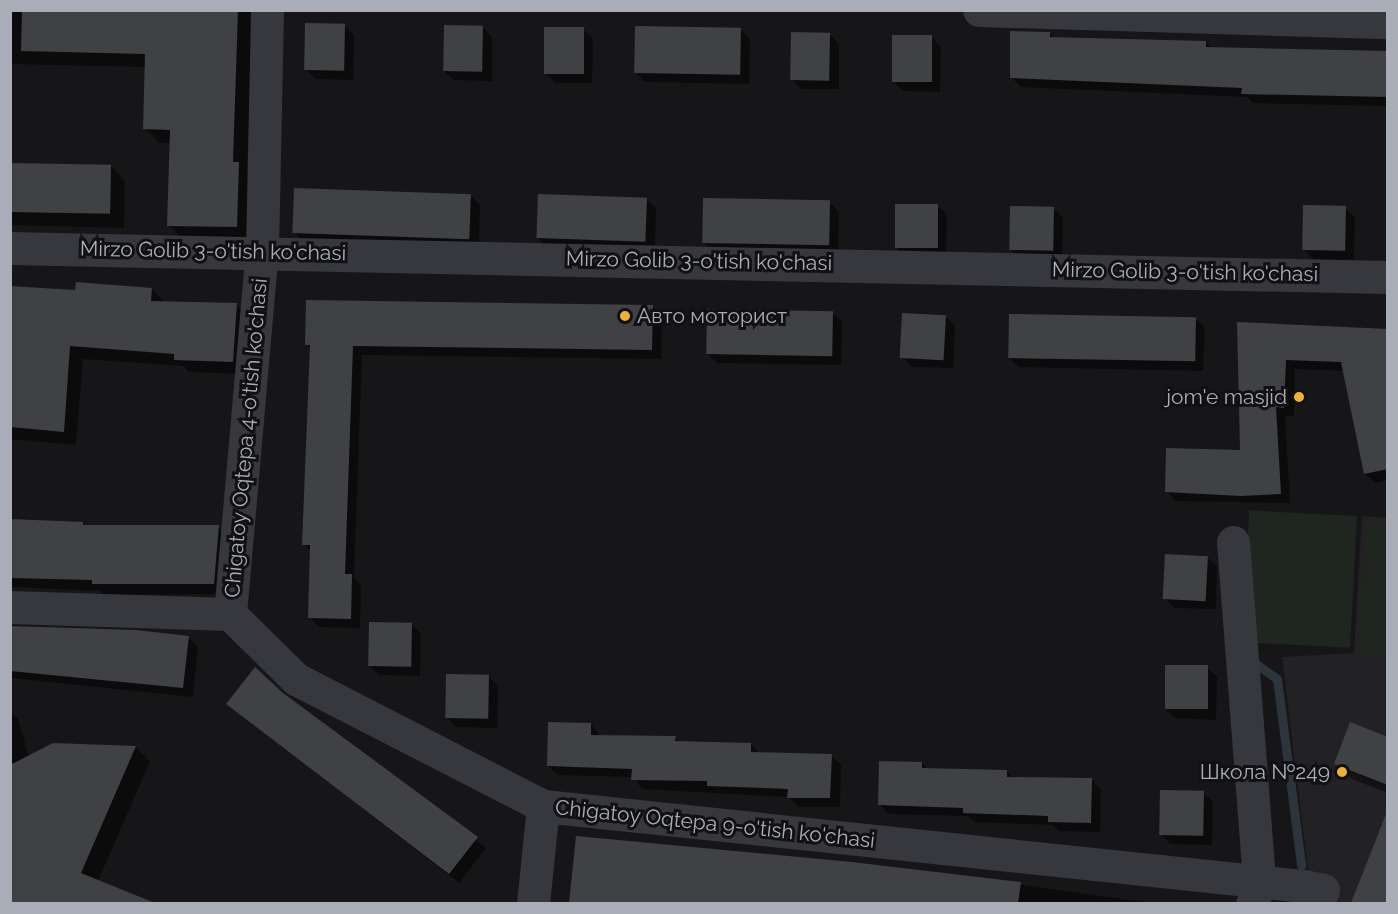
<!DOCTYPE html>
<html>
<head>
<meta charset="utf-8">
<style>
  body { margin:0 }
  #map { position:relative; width:1398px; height:914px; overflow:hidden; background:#161618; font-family:Raleway,sans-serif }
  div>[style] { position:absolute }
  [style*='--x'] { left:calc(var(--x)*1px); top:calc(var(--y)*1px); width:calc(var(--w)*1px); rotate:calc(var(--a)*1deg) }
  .built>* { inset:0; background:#222225 }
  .green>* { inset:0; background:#1e261f; transform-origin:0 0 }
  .shadow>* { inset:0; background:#0007 }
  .stream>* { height:9px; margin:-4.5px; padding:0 4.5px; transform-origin:4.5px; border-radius:4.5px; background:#2c353c }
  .building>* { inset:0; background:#404145; transform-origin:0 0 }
  .minor>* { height:33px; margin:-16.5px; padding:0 16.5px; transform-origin:16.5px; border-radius:16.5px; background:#37383d }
  .dots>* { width:16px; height:16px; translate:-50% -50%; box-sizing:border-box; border:3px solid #111113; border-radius:50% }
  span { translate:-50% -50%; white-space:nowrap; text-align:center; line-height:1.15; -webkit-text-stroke:6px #111113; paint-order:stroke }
  .street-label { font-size:21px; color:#a8adb8 }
  .poi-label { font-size:21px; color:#a8adb8 }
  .left { translate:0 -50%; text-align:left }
  .right { translate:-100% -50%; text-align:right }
  .frame { position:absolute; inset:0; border:12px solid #a8adb8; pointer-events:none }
</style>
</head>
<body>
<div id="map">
  <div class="built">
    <i style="clip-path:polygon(1362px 516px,1387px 518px,1387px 903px,1304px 903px,1310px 887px,1282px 657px,1354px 653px)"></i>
  </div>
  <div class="green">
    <i style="left:1357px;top:516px;width:132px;height:108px;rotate:93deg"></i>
    <i style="clip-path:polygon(1366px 521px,1387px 522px,1387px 655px,1359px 653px)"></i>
  </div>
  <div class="shadow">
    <i style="clip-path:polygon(10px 10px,253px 10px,247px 173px,252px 178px,251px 241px,183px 240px,169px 225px,171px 143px,159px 143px,145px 128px,146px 67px,10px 64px)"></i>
    <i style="clip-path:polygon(344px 25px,354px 35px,353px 80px,316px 79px,306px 70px)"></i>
    <i style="clip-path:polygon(483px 27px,492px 37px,492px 81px,454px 80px,444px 71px)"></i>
    <i style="clip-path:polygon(583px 29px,593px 39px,592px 83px,555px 83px,545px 73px)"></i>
    <i style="clip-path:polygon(740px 30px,750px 39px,749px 84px,645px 82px,635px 72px)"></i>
    <i style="clip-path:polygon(1049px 33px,1054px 38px,1206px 42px,1212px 48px,1388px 53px,1388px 106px,1253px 103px,1247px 97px,1021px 87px,1011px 77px)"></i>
    <i style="clip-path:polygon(830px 35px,839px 44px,839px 89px,801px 89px,792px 79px)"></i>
    <i style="clip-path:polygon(931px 37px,941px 47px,940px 92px,903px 91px,893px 81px)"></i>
    <i style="clip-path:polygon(10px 164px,111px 166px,125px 181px,124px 228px,12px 225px)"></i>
    <i style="clip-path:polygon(470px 195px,480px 205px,479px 248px,304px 242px,294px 232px)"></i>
    <i style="clip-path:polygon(646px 199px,656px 208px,655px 251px,548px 248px,538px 238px)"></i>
    <i style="clip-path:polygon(829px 202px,839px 212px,838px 254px,713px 252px,703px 242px)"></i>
    <i style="clip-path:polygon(938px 206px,947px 215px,946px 258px,905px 257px,896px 247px)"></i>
    <i style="clip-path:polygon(1053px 208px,1063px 218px,1062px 260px,1020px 259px,1011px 250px)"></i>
    <i style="clip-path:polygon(1345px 208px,1355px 217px,1354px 260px,1313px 259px,1303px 249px)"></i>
    <i style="clip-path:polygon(10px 287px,76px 291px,152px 289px,165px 302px,236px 304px,250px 318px,246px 374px,189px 372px,183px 366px,83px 359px,76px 445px,10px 439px)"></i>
    <i style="clip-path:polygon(653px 307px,662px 316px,661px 359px,362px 355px,354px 578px,361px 585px,360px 628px,319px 627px,309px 617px,311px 552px,304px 544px,311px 349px,306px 344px)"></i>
    <i style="clip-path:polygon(832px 313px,842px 322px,841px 365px,717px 363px,707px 353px)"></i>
    <i style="clip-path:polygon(945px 316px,955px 326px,953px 368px,912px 367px,903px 357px)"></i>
    <i style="clip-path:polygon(1195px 318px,1205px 328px,1203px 371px,1019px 367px,1009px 358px)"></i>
    <i style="clip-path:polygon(1239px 324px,1388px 331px,1388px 480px,1375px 483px,1365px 473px,1344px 371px,1295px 369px,1294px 417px,1285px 415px,1290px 503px,1176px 501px,1167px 492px,1241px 451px)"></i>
    <i style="clip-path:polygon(10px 515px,16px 521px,82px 523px,86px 527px,218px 527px,229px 538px,224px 594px,104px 595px,100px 591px,10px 587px)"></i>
    <i style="clip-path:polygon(1207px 557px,1217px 567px,1216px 609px,1175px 608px,1165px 599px)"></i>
    <i style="clip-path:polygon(411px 624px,421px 634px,420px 676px,379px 675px,369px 666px)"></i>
    <i style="clip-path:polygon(10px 625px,189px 638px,198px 647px,193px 697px,10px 678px)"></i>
    <i style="clip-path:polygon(1207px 667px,1217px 677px,1216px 720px,1175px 718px,1165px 709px)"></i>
    <i style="clip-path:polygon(488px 676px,498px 686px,497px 728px,456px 727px,446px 717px)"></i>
    <i style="clip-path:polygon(282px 694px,486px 848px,459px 883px,228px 704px)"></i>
    <i style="clip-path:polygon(10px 711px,18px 719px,29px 757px,53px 744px,136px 747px,150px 762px,98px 881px,154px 904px,12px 904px)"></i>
    <i style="clip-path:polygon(591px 724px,600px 736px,675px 737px,680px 743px,751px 744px,760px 754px,831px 755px,841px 765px,840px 807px,799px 807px,789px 797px,642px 789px,633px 777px,558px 775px,548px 766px)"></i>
    <i style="clip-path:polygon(1388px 738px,1388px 793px,1352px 779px,1336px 763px)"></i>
    <i style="clip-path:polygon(922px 763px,928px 769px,1006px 771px,1013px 778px,1092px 780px,1101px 789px,1100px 832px,1059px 831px,1052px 825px,974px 822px,968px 816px,889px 814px,880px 805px)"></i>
    <i style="clip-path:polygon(1203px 793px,1213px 802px,1212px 845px,1170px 844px,1161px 834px)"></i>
    <i style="clip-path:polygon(578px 838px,908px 869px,1159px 904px,571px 904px)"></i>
    <i style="clip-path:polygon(1372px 853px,1388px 859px,1388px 904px,1353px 904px)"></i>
  </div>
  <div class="stream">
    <i style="--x:1255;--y:663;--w:27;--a:36"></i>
    <i style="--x:1277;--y:679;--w:188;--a:82.6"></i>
  </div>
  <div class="building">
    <i style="clip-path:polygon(22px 10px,238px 10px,233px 162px,239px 162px,237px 227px,167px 226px,170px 130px,143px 129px,145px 54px,21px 51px)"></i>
    <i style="left:305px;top:23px;width:40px;height:47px;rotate:1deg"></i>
    <i style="left:444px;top:25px;width:39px;height:46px;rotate:1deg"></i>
    <i style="left:635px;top:26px;width:106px;height:47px;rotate:1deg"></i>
    <i style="left:544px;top:27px;width:40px;height:47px"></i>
    <i style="clip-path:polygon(1010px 31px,1050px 32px,1050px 37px,1206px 41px,1206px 47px,1388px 51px,1388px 97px,1241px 94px,1242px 88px,1010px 78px)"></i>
    <i style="left:791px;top:32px;width:39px;height:48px;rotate:1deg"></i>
    <i style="left:892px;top:35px;width:40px;height:47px"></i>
    <i style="left:10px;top:163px;width:101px;height:49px;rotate:1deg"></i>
    <i style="left:294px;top:188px;width:177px;height:45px;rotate:2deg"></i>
    <i style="left:538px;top:194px;width:109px;height:44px;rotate:2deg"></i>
    <i style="left:703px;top:198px;width:127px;height:45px;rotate:1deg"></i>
    <i style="left:895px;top:204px;width:43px;height:44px"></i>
    <i style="left:1303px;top:205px;width:43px;height:45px;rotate:1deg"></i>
    <i style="left:1010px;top:206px;width:44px;height:44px;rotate:1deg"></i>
    <i style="clip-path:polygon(76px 282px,152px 288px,151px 301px,237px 303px,233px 362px,174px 360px,174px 354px,70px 346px,64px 432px,10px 427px,10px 286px,75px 290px)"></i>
    <i style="clip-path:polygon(306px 300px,653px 305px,652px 350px,353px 346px,345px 574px,352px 574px,351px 619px,308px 618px,310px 545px,302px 545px,310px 345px,305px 345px)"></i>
    <i style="left:707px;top:309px;width:126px;height:45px;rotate:1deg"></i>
    <i style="left:902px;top:313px;width:44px;height:45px;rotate:3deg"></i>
    <i style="left:1009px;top:314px;width:187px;height:44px;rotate:1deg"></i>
    <i style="clip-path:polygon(1237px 322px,1388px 329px,1388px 469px,1364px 474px,1341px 362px,1286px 360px,1284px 408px,1276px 407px,1281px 494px,1241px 496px,1165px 492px,1166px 448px,1240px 450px)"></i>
    <i style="clip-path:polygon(10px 519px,83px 522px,83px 525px,219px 525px,214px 584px,92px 584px,92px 580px,10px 578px)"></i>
    <i style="left:1165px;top:554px;width:43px;height:45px;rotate:3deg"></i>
    <i style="left:369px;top:622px;width:43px;height:44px;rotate:1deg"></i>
    <i style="clip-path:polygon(10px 626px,136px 630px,189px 636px,183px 688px,10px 671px)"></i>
    <i style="left:1165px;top:665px;width:43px;height:44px"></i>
    <i style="clip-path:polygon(255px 667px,283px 693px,478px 837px,449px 874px,226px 704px)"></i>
    <i style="left:446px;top:674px;width:43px;height:44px;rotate:1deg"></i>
    <i style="clip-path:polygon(548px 722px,591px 723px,591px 735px,676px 736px,675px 741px,751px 743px,751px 752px,832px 754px,830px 798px,787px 798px,788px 789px,707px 786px,707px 781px,631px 780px,632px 769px,547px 766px)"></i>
    <i style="clip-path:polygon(1350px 722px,1388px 737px,1388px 785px,1334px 764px)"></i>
    <i style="clip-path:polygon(53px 743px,136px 746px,81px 873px,155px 903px,10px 903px,10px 765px)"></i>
    <i style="clip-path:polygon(879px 761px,922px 762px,922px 768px,1007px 770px,1007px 777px,1092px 778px,1091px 823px,1048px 822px,1048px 816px,963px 813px,963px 808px,878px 805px)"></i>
    <i style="left:1160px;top:790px;width:44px;height:45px;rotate:1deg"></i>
    <i style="clip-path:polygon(1386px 814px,1388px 903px,1351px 903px)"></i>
    <i style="clip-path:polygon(576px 836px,852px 862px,1021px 882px,1018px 903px,569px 903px)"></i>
  </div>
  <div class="minor">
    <i style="--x:979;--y:10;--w:409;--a:1.7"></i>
    <i style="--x:10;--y:248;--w:1378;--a:1.21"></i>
    <i style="--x:1233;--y:542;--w:342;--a:85.6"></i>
    <i style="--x:1259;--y:883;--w:22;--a:108"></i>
    <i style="--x:10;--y:607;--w:220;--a:1.8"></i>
    <i style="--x:230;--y:614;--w:93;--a:44.6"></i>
    <i style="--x:296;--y:679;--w:278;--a:27.2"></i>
    <i style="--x:543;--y:806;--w:764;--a:6.01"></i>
    <i style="--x:1303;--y:886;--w:20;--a:11"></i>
    <i style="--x:1323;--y:890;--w:15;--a:110"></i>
    <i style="--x:230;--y:614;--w:364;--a:-85"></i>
    <i style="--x:262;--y:251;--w:241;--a:-88.8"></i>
    <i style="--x:533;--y:904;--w:99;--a:-84.2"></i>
  </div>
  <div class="dots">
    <i style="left:625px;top:316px;background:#f2b134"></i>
    <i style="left:1299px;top:397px;background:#f2b134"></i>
    <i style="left:1342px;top:772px;background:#f2b134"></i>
  </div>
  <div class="street-label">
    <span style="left:213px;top:251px;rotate:1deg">Mirzo Golib 3-o'tish ko'chasi</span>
    <span style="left:699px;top:261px;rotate:1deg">Mirzo Golib 3-o'tish ko'chasi</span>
    <span style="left:1185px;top:272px;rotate:1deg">Mirzo Golib 3-o'tish ko'chasi</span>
    <span style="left:246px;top:438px;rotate:-85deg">Chigatoy Oqtepa 4-o'tish ko'chasi</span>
    <span style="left:715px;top:824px;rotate:6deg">Chigatoy Oqtepa 9-o'tish ko'chasi</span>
  </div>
  <div class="poi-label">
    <span class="left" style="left:637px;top:316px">Авто моторист</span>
    <span class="right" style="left:1287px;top:397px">jom'e masjid</span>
    <span class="right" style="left:1330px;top:772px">Школа №249</span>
  </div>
  <div class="frame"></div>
</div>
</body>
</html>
